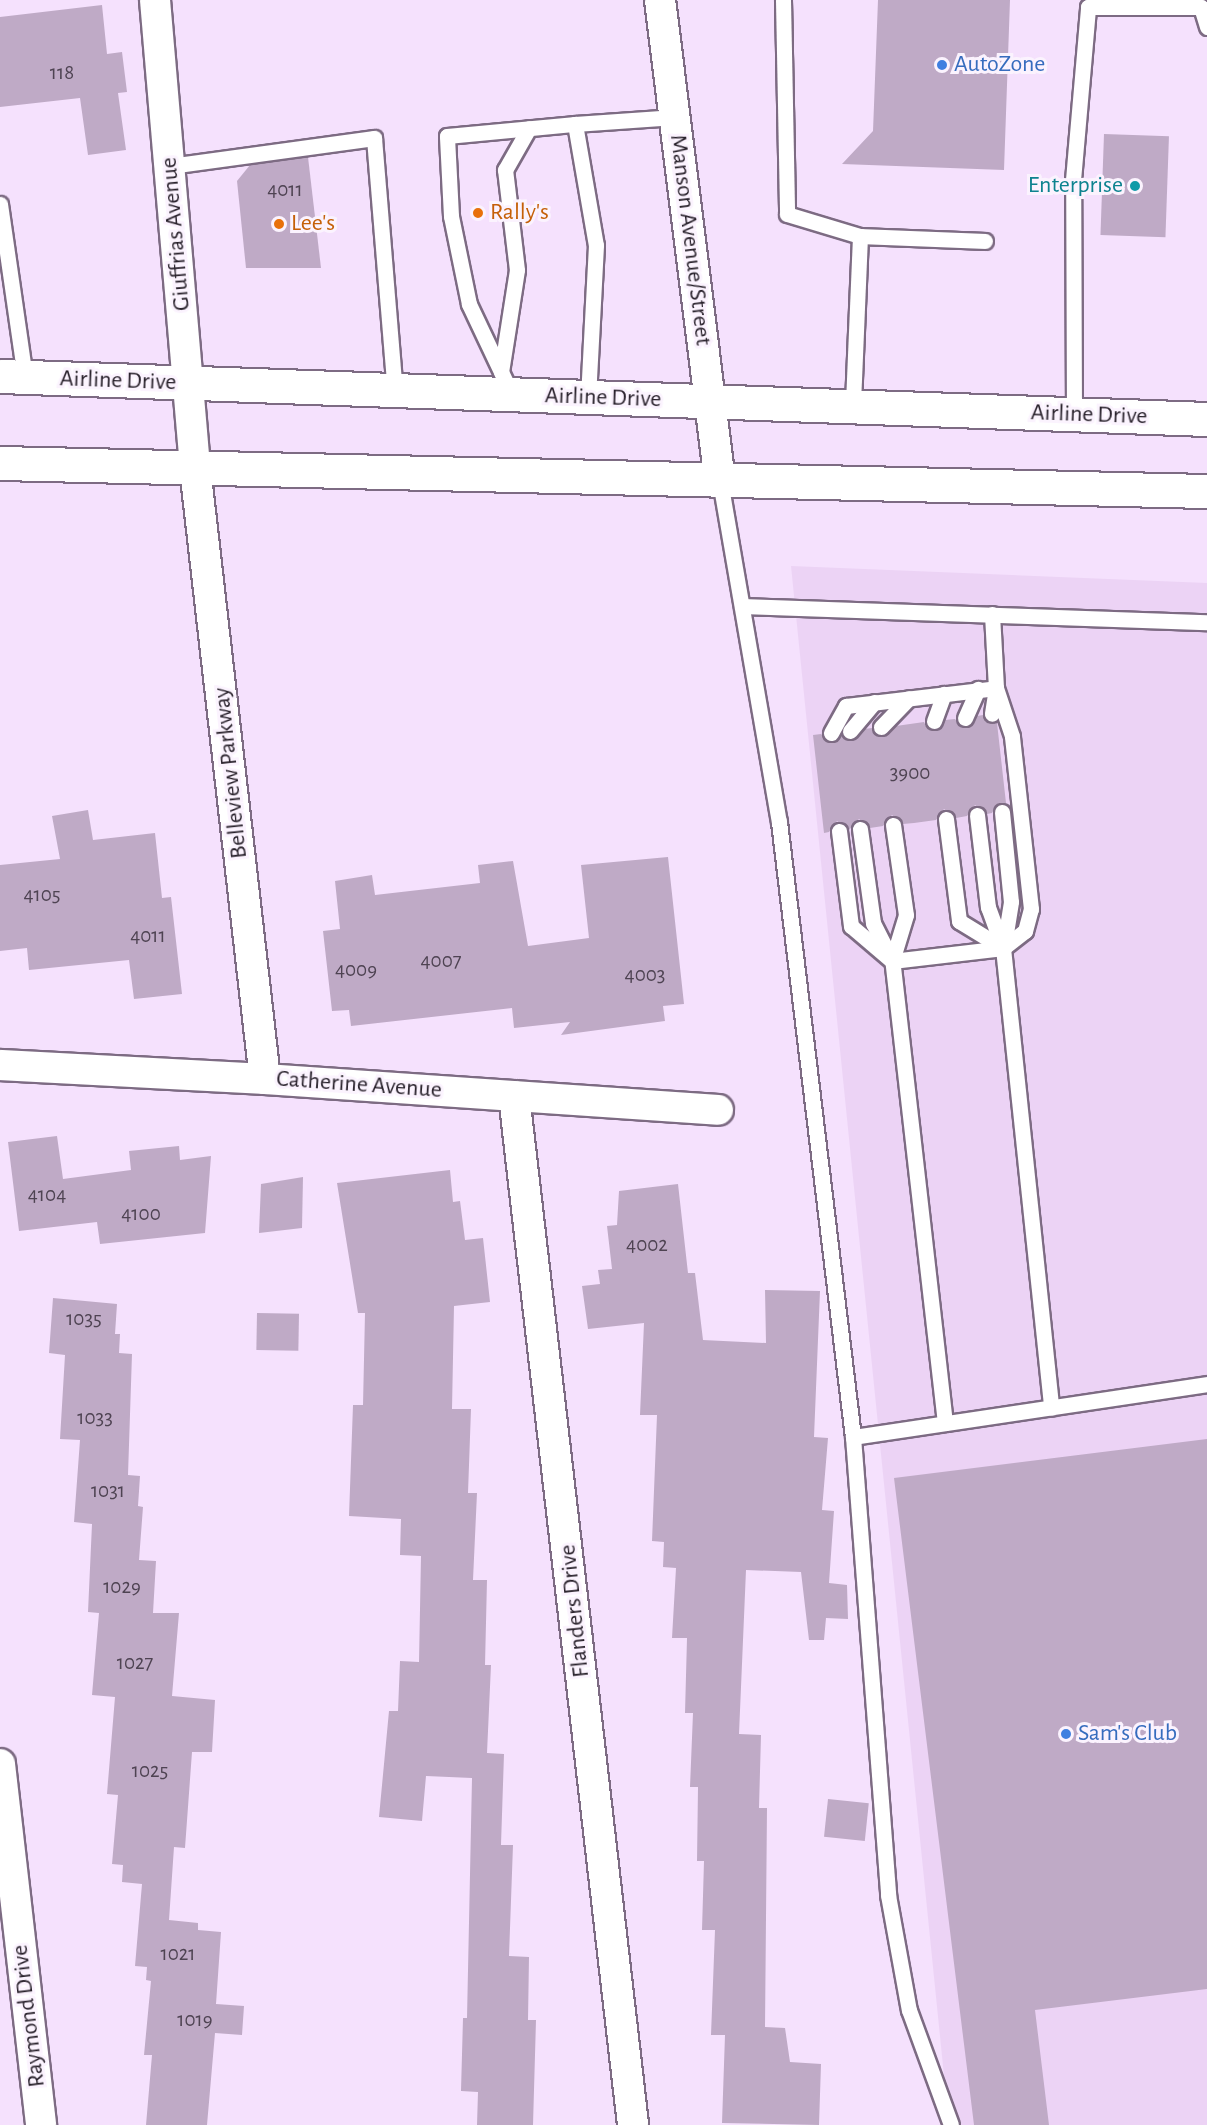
<!DOCTYPE html>
<html>
<head>
<meta charset="utf-8">
<style>
  body { margin:0 }
  #map { position:relative; width:1207px; height:2125px; overflow:hidden; background:#f5e1fd; font-family:"Alegreya Sans",sans-serif }
  div>[style] { position:absolute }
  [style*='--x'] { left:calc(var(--x)*1px); top:calc(var(--y)*1px); width:calc(var(--w)*1px); rotate:calc(var(--a)*1deg) }
  .built>* { inset:0; background:#ecd3f5 }
  .building>* { inset:0; background:#bfaac6; transform-origin:0 0 }
  .roads { filter:drop-shadow(2px 0 #7d6b83) drop-shadow(-2px 0 #7d6b83) drop-shadow(0 2px #7d6b83) drop-shadow(0 -2px #7d6b83) }
  .lane>* { height:15px; margin:-7.5px; padding:0 7.5px; transform-origin:7.5px; border-radius:7.5px; background:#fff }
  .street>* { height:30px; margin:-15px; padding:0 15px; transform-origin:15px; border-radius:15px; background:#fff }
  .highway>* { height:33px; margin:-16.5px; padding:0 16.5px; transform-origin:16.5px; border-radius:16.5px; background:#fff }
  .dots>* { width:16px; height:16px; translate:-50% -50%; box-sizing:border-box; border:3px solid #fbf3fe; border-radius:50% }
  span { translate:-50% -50%; white-space:nowrap; text-align:center; line-height:1.15; -webkit-text-stroke:6px #fbf3fe; paint-order:stroke }
  .number-label { font-size:21px; color:#4e4352 }
  .number-label span { -webkit-text-stroke-width:0 }
  .shop-label { font-size:24px; color:#366cbe }
  .left { translate:0 -50%; text-align:left }
  .culture-label { font-size:24px; color:#0d838f }
  .right { translate:-100% -50%; text-align:right }
  .food-label { font-size:24px; color:#c56008 }
  .street-label { font-size:24px; color:#28212b }
</style>
</head>
<body>
<div id="map">
  <div class="built">
    <i style="clip-path:polygon(791px 566px,1207px 583px,1207px 2125px,949px 2125px)"></i>
  </div>
  <div class="building">
    <i style="clip-path:polygon(878px 0,1010px 0,1004px 170px,842px 164px,873px 131px)"></i>
    <i style="clip-path:polygon(102px 5px,107px 54px,122px 52px,127px 92px,118px 93px,126px 150px,88px 155px,80px 98px,0 107px,0 17px)"></i>
    <i style="left:1104px;top:134px;width:65px;height:101px;rotate:2deg"></i>
    <i style="clip-path:polygon(308px 157px,321px 268px,246px 268px,237px 181px,250px 165px)"></i>
    <i style="clip-path:polygon(983px 715px,986px 722px,997px 723px,1006px 803px,997px 804px,992px 813px,987px 814px,975px 805px,967px 816px,956px 818px,944px 809px,936px 820px,914px 823px,903px 824px,892px 815px,883px 826px,870px 828px,859px 819px,849px 830px,837px 821px,829px 832px,824px 833px,813px 735px,821px 734px,832px 743px,841px 735px,854px 740px,864px 729px,872px 728px,875px 734px,883px 736px,896px 726px,924px 722px,927px 728px,936px 730px,945px 720px,955px 719px,961px 727px,967px 728px,977px 716px)"></i>
    <i style="clip-path:polygon(88px 810px,93px 840px,155px 833px,162px 898px,171px 897px,182px 994px,134px 999px,129px 960px,29px 970px,27px 948px,0 951px,0 865px,60px 859px,52px 816px)"></i>
    <i style="clip-path:polygon(668px 857px,684px 1004px,663px 1006px,665px 1021px,561px 1035px,570px 1022px,514px 1028px,512px 1008px,351px 1026px,349px 1010px,332px 1011px,323px 931px,340px 929px,335px 881px,372px 875px,375px 895px,480px 883px,478px 865px,513px 861px,528px 946px,589px 938px,581px 865px)"></i>
    <i style="clip-path:polygon(57px 1136px,63px 1179px,131px 1170px,129px 1151px,179px 1146px,180px 1160px,211px 1156px,205px 1233px,100px 1244px,97px 1222px,19px 1231px,8px 1142px)"></i>
    <i style="clip-path:polygon(450px 1170px,453px 1202px,460px 1201px,465px 1240px,483px 1238px,490px 1302px,454px 1306px,452px 1409px,471px 1409px,468px 1493px,477px 1493px,473px 1580px,487px 1580px,485px 1665px,491px 1665px,487px 1753px,504px 1754px,501px 1845px,513px 1845px,509px 1956px,529px 1957px,528px 2020px,536px 2020px,533px 2125px,477px 2125px,478px 2092px,461px 2091px,463px 2018px,467px 2018px,472px 1778px,426px 1776px,422px 1821px,379px 1817px,389px 1711px,398px 1711px,400px 1661px,419px 1662px,421px 1556px,400px 1555px,401px 1519px,349px 1516px,353px 1405px,363px 1405px,365px 1313px,358px 1313px,337px 1183px)"></i>
    <i style="clip-path:polygon(303px 1177px,302px 1228px,259px 1233px,261px 1184px)"></i>
    <i style="clip-path:polygon(678px 1184px,688px 1273px,695px 1273px,703px 1340px,766px 1343px,765px 1290px,820px 1291px,814px 1437px,828px 1438px,822px 1510px,834px 1511px,829px 1583px,847px 1585px,848px 1619px,826px 1618px,824px 1640px,809px 1640px,801px 1572px,746px 1570px,739px 1734px,761px 1735px,759px 1808px,767px 1808px,765px 2027px,785px 2028px,790px 2062px,821px 2064px,819px 2125px,722px 2123px,725px 2035px,711px 2035px,715px 1930px,702px 1930px,704px 1861px,697px 1861px,698px 1787px,690px 1787px,693px 1713px,685px 1713px,687px 1638px,672px 1638px,676px 1568px,663px 1567px,664px 1542px,652px 1541px,657px 1415px,640px 1415px,644px 1323px,588px 1329px,582px 1286px,600px 1284px,598px 1270px,612px 1269px,607px 1226px,617px 1225px,619px 1191px)"></i>
    <i style="clip-path:polygon(53px 1298px,117px 1304px,115px 1334px,120px 1334px,119px 1353px,132px 1354px,128px 1475px,140px 1476px,138px 1506px,143px 1507px,139px 1560px,156px 1561px,153px 1613px,179px 1613px,172px 1696px,215px 1700px,212px 1752px,192px 1752px,185px 1848px,174px 1847px,169px 1920px,198px 1923px,198px 1930px,221px 1932px,216px 2004px,244px 2006px,242px 2035px,215px 2033px,207px 2125px,146px 2125px,152px 2055px,144px 2055px,151px 1981px,146px 1980px,147px 1967px,135px 1966px,142px 1884px,122px 1882px,123px 1865px,112px 1864px,118px 1795px,107px 1794px,115px 1697px,92px 1695px,99px 1613px,88px 1612px,92px 1524px,74px 1522px,80px 1440px,60px 1439px,65px 1355px,49px 1353px)"></i>
    <i style="left:257px;top:1313px;width:42px;height:37px;rotate:1deg"></i>
    <i style="clip-path:polygon(1207px 1439px,1207px 1989px,1035px 2010px,1049px 2125px,974px 2125px,894px 1478px)"></i>
    <i style="left:828px;top:1799px;width:41px;height:38px;rotate:6deg"></i>
  </div>
  <div class="roads">
    <div class="lane">
      <i style="--x:783;--y:0;--w:214;--a:88.9"></i>
      <i style="--x:787;--y:214;--w:76;--a:16.8"></i>
      <i style="--x:860;--y:236;--w:170;--a:92.4"></i>
      <i style="--x:575;--y:124;--w:100;--a:-4"></i>
      <i style="--x:170;--y:166;--w:206;--a:-7.8"></i>
      <i style="--x:374;--y:138;--w:254;--a:85.3"></i>
      <i style="--x:0;--y:204;--w:176;--a:81.8"></i>
      <i style="--x:860;--y:236;--w:125;--a:2.3"></i>
      <i style="--x:501;--y:372;--w:103;--a:-81.1"></i>
      <i style="--x:517;--y:270;--w:101;--a:-96.8"></i>
      <i style="--x:505;--y:170;--w:48;--a:-60.3"></i>
      <i style="--x:512;--y:395;--w:101;--a:-115.3"></i>
      <i style="--x:469;--y:304;--w:90;--a:-101.6"></i>
      <i style="--x:451;--y:216;--w:80;--a:-92.9"></i>
      <i style="--x:447;--y:136;--w:129;--a:-5.4"></i>
      <i style="--x:575;--y:124;--w:123;--a:80.2"></i>
      <i style="--x:596;--y:245;--w:152;--a:93"></i>
      <i style="--x:1074;--y:414;--w:234;--a:-90.2"></i>
      <i style="--x:1073;--y:180;--w:174;--a:-85"></i>
      <i style="--x:1088;--y:7;--w:113;--a:0"></i>
      <i style="--x:1201;--y:7;--w:21;--a:73"></i>
      <i style="--x:720;--y:481;--w:346;--a:80.2"></i>
      <i style="--x:779;--y:822;--w:619;--a:83.14"></i>
      <i style="--x:853;--y:1437;--w:358;--a:-8.5"></i>
      <i style="--x:742;--y:606;--w:465;--a:2"></i>
      <i style="--x:965;--y:718;--w:32;--a:-66"></i>
      <i style="--x:934;--y:721;--w:29;--a:-70"></i>
      <i style="--x:881;--y:727;--w:40;--a:-46"></i>
      <i style="--x:850;--y:731;--w:38;--a:-50"></i>
      <i style="--x:831;--y:733;--w:31;--a:-61"></i>
      <i style="--x:846;--y:706;--w:151;--a:-6.8"></i>
      <i style="--x:996;--y:688;--w:26;--a:99"></i>
      <i style="--x:1002;--y:812;--w:90;--a:84.3"></i>
      <i style="--x:1011;--y:902;--w:44;--a:99.2"></i>
      <i style="--x:977;--y:815;--w:93;--a:83.2"></i>
      <i style="--x:988;--y:907;--w:44;--a:69.9"></i>
      <i style="--x:1003;--y:948;--w:462;--a:84"></i>
      <i style="--x:946;--y:819;--w:103;--a:82.7"></i>
      <i style="--x:959;--y:921;--w:52;--a:31.5"></i>
      <i style="--x:860;--y:829;--w:95;--a:82.1"></i>
      <i style="--x:873;--y:923;--w:34;--a:63"></i>
      <i style="--x:839;--y:831;--w:96;--a:82.8"></i>
      <i style="--x:851;--y:926;--w:54;--a:40.5"></i>
      <i style="--x:892;--y:961;--w:48;--a:-73.1"></i>
      <i style="--x:906;--y:915;--w:91;--a:-98.2"></i>
      <i style="--x:945;--y:1423;--w:465;--a:-96.5"></i>
      <i style="--x:892;--y:961;--w:112;--a:-6.7"></i>
      <i style="--x:1003;--y:948;--w:28;--a:-38"></i>
      <i style="--x:1025;--y:931;--w:23;--a:-75"></i>
      <i style="--x:1031;--y:909;--w:174;--a:-96.3"></i>
      <i style="--x:1012;--y:736;--w:51;--a:-108.4"></i>
      <i style="--x:996;--y:688;--w:74;--a:-93.1"></i>
      <i style="--x:853;--y:1437;--w:459;--a:85.6"></i>
      <i style="--x:888;--y:1895;--w:117;--a:79.7"></i>
      <i style="--x:909;--y:2010;--w:122;--a:69.9"></i>
    </div>
    <div class="street">
      <i style="--x:155;--y:0;--w:470;--a:85.1"></i>
      <i style="--x:195;--y:468;--w:615;--a:83.46"></i>
      <i style="--x:660;--y:0;--w:485;--a:82.9"></i>
      <i style="--x:0;--y:1065;--w:265;--a:3"></i>
      <i style="--x:265;--y:1079;--w:454;--a:3.9"></i>
      <i style="--x:514;--y:1096;--w:1036;--a:83.4"></i>
      <i style="--x:0;--y:1764;--w:363;--a:83.5"></i>
    </div>
    <div class="highway">
      <i style="--x:0;--y:376;--w:1208;--a:2.04"></i>
      <i style="--x:0;--y:463;--w:1207;--a:1.33"></i>
    </div>
  </div>
  <div class="dots">
    <i style="left:942px;top:65px;background:#3f7fe0"></i>
    <i style="left:1135px;top:186px;background:#0f9aa8"></i>
    <i style="left:478px;top:213px;background:#e8710a"></i>
    <i style="left:279px;top:224px;background:#e8710a"></i>
    <i style="left:1066px;top:1734px;background:#3f7fe0"></i>
  </div>
  <div class="number-label">
    <span style="left:62px;top:73px">118</span>
    <span style="left:285px;top:190px">4011</span>
    <span style="left:910px;top:773px">3900</span>
    <span style="left:42px;top:895px">4105</span>
    <span style="left:148px;top:936px">4011</span>
    <span style="left:441px;top:961px">4007</span>
    <span style="left:356px;top:970px">4009</span>
    <span style="left:645px;top:975px">4003</span>
    <span style="left:47px;top:1195px">4104</span>
    <span style="left:141px;top:1214px">4100</span>
    <span style="left:647px;top:1245px">4002</span>
    <span style="left:84px;top:1319px">1035</span>
    <span style="left:95px;top:1418px">1033</span>
    <span style="left:108px;top:1491px">1031</span>
    <span style="left:122px;top:1587px">1029</span>
    <span style="left:135px;top:1663px">1027</span>
    <span style="left:150px;top:1771px">1025</span>
    <span style="left:178px;top:1954px">1021</span>
    <span style="left:195px;top:2020px">1019</span>
  </div>
  <div class="shop-label">
    <span class="left" style="left:954px;top:65px">AutoZone</span>
    <span class="left" style="left:1078px;top:1734px">Sam's Club</span>
  </div>
  <div class="culture-label">
    <span class="right" style="left:1123px;top:186px">Enterprise</span>
  </div>
  <div class="food-label">
    <span class="left" style="left:490px;top:213px">Rally's</span>
    <span class="left" style="left:291px;top:224px">Lee's</span>
  </div>
  <div class="street-label">
    <span style="left:176px;top:234px;rotate:-95deg">Giuffrias Avenue</span>
    <span style="left:690px;top:240px;rotate:83deg">Manson Avenue/Street</span>
    <span style="left:118px;top:381px;rotate:2deg">Airline Drive</span>
    <span style="left:603px;top:398px;rotate:2deg">Airline Drive</span>
    <span style="left:1089px;top:415px;rotate:2deg">Airline Drive</span>
    <span style="left:231px;top:773px;rotate:-96deg">Belleview Parkway</span>
    <span style="left:359px;top:1085px;rotate:4deg">Catherine Avenue</span>
    <span style="left:575px;top:1611px;rotate:-96deg">Flanders Drive</span>
    <span style="left:29px;top:2016px;rotate:-97deg">Raymond Drive</span>
  </div>
</div>
</body>
</html>
